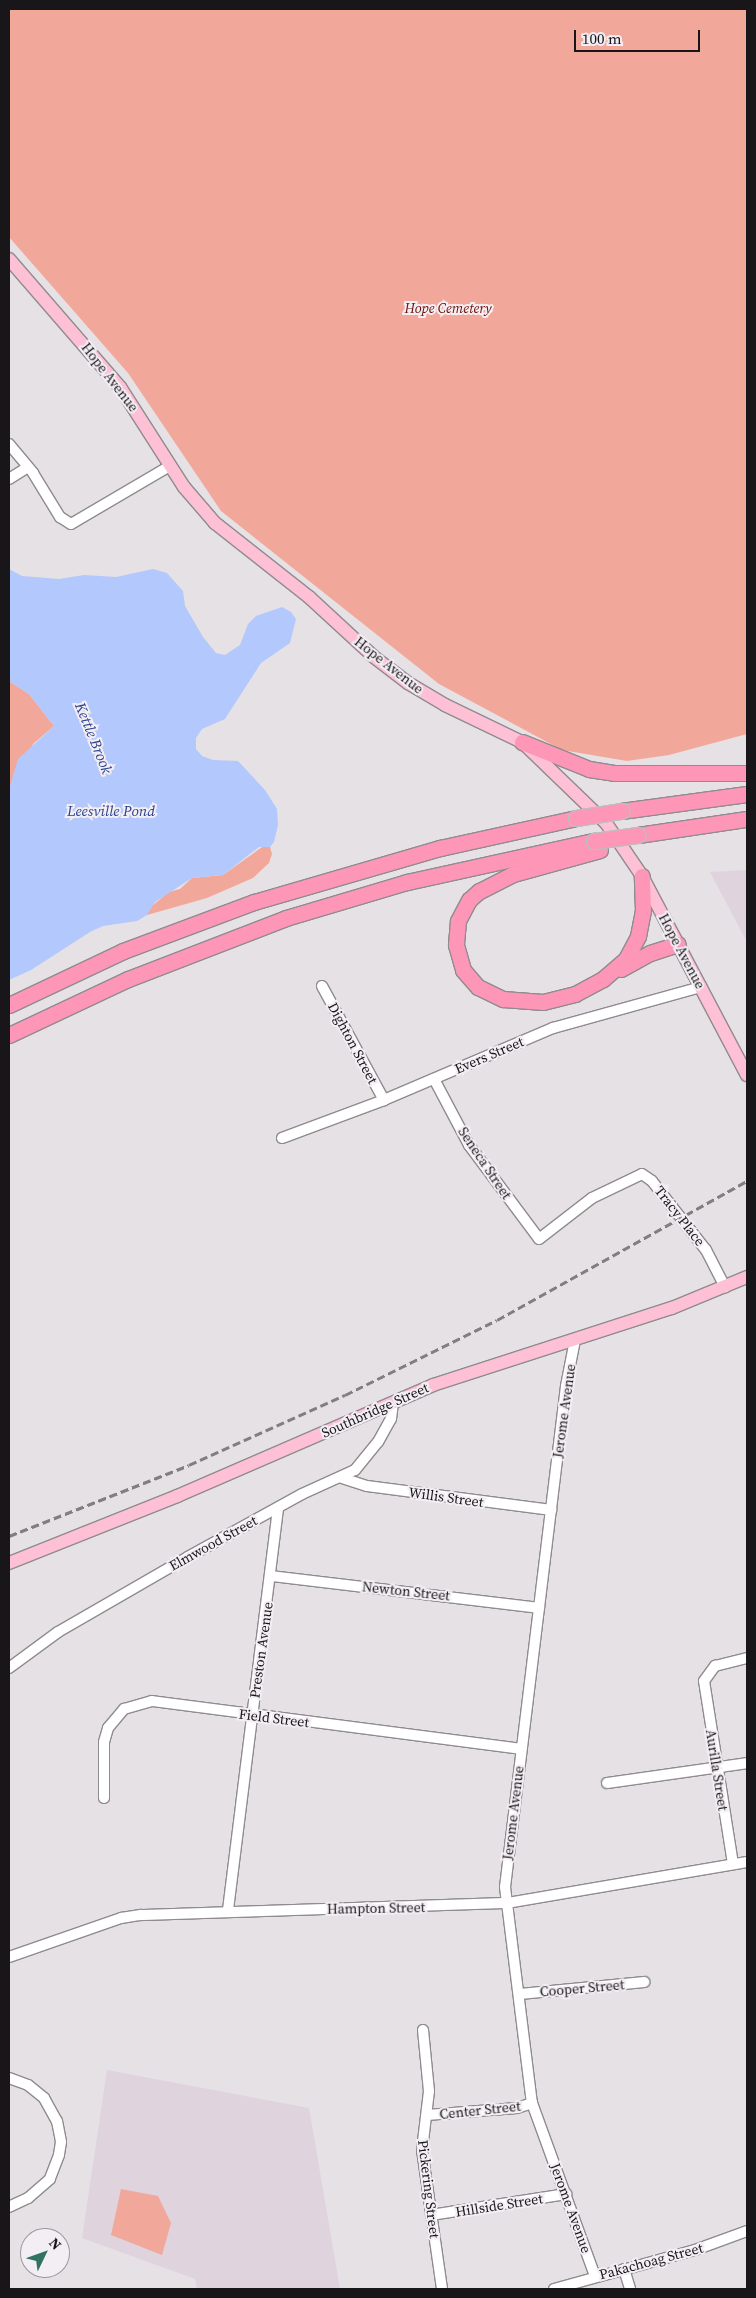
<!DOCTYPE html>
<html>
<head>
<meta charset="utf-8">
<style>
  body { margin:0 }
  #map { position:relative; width:756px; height:2298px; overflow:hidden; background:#e6e1e5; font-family:"Source Serif 4",serif }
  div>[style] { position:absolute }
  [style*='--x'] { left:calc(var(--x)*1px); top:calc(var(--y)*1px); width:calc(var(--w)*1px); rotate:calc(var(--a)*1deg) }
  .built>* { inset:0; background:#dfd3dd }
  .green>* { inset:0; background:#f1a89a }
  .water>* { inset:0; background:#b3c8fd }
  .roads { filter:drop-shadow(1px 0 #8f8b8f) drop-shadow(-1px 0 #8f8b8f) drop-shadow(0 1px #8f8b8f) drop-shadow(0 -1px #8f8b8f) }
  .minor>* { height:10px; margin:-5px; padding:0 5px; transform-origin:5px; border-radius:5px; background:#fff }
  .major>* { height:12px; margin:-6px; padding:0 6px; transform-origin:6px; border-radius:6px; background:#fec0d4 }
  .highway>* { height:15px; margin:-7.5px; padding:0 7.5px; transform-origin:7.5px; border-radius:7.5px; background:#fd96b7 }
  .rail>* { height:2.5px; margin-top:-1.25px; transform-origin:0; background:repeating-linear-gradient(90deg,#817d80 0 8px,transparent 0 12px) }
  .bridges { filter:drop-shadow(1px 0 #bebebe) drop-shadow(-1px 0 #bebebe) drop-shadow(0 1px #bebebe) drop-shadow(0 -1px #bebebe) }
  .highway-bridge>* { height:15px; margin:-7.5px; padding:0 7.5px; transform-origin:7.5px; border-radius:7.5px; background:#fd96b7 }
  span { translate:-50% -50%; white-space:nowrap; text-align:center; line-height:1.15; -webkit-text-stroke:4px #f3eef3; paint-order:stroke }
  .park-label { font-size:14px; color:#6b0d03; font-style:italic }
  .street-label { font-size:14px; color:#181618 }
  .water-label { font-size:15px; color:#2c438e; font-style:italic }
  .frame { position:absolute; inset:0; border:10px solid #181618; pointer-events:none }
  .north { position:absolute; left:20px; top:2228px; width:50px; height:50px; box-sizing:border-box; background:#f3eef3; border:1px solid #9b989b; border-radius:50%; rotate:48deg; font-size:14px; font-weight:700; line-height:20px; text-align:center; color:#181618 }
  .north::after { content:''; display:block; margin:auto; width:18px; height:22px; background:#317263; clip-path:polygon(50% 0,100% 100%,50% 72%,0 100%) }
  .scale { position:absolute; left:574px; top:30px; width:126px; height:22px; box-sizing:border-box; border:2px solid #181618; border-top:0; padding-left:6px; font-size:15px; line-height:18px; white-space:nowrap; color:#181618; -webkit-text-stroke:4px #f3eef3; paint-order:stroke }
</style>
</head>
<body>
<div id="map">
  <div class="built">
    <i style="clip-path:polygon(747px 870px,747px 942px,710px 872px)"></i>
    <i style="clip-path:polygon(107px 2070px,309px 2108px,340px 2289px,197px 2289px,195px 2279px,82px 2238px)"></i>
  </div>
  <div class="green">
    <i style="clip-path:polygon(9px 9px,747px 9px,747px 734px,669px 755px,627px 761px,562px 750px,439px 684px,221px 511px,128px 373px,9px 237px)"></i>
    <i style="clip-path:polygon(9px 681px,29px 694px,54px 726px,33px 744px,9px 833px)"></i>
    <i style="clip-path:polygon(265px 845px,270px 847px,272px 854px,269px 863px,253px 878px,207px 898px,147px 915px,148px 909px,169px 892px,180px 889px,192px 878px,223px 875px)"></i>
    <i style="clip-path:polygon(121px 2189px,158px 2196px,171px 2223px,162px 2255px,111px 2235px)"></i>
  </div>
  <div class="water">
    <i style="clip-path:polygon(9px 569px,22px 576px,59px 579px,84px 575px,116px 577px,153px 569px,167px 573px,183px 591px,185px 606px,203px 637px,216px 653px,225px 655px,240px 645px,248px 624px,256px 616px,282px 607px,291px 612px,296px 619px,290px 643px,261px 663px,225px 719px,202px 729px,196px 738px,196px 749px,202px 756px,213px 760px,238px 761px,265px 790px,277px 809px,278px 825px,274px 842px,270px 847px,259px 847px,223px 875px,192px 878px,155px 902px,147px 915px,137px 921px,103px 926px,90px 932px,31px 970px,9px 980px,10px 786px,18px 759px,54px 726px,29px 694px,9px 681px)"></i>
  </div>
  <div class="roads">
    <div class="minor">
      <i style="--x:9;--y:444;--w:38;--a:50"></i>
      <i style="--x:33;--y:473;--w:52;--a:58.5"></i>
      <i style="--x:60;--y:517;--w:13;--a:32"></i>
      <i style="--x:71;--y:524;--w:115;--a:-30.4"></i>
      <i style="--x:9;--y:479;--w:22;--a:-32"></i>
      <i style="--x:322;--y:986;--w:130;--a:61.5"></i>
      <i style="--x:434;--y:1079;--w:75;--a:62.1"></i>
      <i style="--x:469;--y:1145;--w:117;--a:53.3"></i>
      <i style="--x:539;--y:1239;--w:67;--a:-37.7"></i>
      <i style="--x:592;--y:1198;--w:55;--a:-25.6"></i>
      <i style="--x:642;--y:1174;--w:12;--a:35"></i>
      <i style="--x:652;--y:1181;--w:88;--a:52"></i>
      <i style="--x:706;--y:1250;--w:42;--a:62.8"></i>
      <i style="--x:282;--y:1138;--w:109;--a:-20.4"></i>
      <i style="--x:384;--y:1100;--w:184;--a:-23.1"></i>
      <i style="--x:553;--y:1028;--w:154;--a:-15.5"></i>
      <i style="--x:575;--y:1340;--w:47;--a:101.1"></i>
      <i style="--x:566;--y:1386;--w:505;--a:96.94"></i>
      <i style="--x:505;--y:1887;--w:218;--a:82.9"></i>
      <i style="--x:532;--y:2103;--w:184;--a:70"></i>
      <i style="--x:342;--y:1478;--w:26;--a:18"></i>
      <i style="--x:367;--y:1486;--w:186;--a:7.4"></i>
      <i style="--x:271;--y:1576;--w:270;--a:6.8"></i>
      <i style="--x:9;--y:1668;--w:61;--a:-36.3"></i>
      <i style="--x:58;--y:1632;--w:150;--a:-30"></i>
      <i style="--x:188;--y:1557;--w:130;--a:-28.9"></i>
      <i style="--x:302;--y:1494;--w:58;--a:-24.4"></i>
      <i style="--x:355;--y:1470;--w:36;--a:-51"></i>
      <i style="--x:378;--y:1442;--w:26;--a:-61"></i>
      <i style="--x:391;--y:1419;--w:17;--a:-83"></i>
      <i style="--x:607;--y:1783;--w:141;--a:-8.1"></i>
      <i style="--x:104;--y:1798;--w:56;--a:-90"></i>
      <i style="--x:104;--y:1742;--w:15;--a:-74"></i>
      <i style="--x:108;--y:1728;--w:25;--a:-50"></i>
      <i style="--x:124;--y:1709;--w:29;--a:-16"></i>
      <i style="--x:152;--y:1701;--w:372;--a:7.4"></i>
      <i style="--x:733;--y:1864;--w:185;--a:-99"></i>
      <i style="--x:704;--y:1681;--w:19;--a:-54"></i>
      <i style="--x:715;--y:1666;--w:33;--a:-14"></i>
      <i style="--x:228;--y:1910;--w:405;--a:-82.9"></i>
      <i style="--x:9;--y:1957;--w:119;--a:-19.2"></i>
      <i style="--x:121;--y:1918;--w:20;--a:-9"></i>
      <i style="--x:141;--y:1915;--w:366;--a:-1.9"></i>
      <i style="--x:507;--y:1903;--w:243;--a:-9.7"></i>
      <i style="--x:520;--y:1994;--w:125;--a:-5.5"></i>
      <i style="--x:423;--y:2030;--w:61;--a:84.4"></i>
      <i style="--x:429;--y:2091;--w:59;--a:96.8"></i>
      <i style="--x:422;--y:2150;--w:140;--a:81.8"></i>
      <i style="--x:9;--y:2078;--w:20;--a:20"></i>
      <i style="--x:28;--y:2085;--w:21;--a:39"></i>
      <i style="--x:44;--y:2098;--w:26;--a:61"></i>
      <i style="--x:57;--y:2121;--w:21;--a:79"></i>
      <i style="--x:61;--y:2142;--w:13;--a:99"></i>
      <i style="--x:59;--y:2155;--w:26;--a:111"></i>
      <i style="--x:50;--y:2179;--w:29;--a:139"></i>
      <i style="--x:28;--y:2198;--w:21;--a:155"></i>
      <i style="--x:427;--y:2115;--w:90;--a:-4.4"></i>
      <i style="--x:517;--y:2108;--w:16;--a:-18"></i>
      <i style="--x:431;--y:2215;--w:137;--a:-8.8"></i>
      <i style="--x:624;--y:2269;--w:21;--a:73"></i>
      <i style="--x:554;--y:2289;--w:146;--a:-15.5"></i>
      <i style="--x:695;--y:2250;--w:55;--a:-20.1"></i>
    </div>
    <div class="major">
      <i style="--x:9;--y:259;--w:169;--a:49.1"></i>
      <i style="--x:120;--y:387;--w:119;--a:57.4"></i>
      <i style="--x:184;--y:487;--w:48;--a:49.3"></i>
      <i style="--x:215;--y:523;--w:120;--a:38.2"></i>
      <i style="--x:309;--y:597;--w:88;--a:42.7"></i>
      <i style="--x:374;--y:657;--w:43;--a:37.4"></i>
      <i style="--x:408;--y:683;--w:43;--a:30.7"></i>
      <i style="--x:445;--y:705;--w:85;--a:25.7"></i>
      <i style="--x:522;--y:742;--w:117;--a:44"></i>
      <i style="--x:606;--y:823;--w:64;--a:55.8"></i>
      <i style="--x:642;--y:876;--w:225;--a:62.2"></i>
      <i style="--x:9;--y:1563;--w:181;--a:-21.7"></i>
      <i style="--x:177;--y:1496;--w:279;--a:-23.4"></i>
      <i style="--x:433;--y:1385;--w:251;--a:-17.9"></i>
      <i style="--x:672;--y:1308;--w:81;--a:-22.5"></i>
    </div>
    <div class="highway">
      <i style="--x:522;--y:742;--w:72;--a:21.9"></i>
      <i style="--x:589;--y:769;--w:25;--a:9"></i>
      <i style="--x:614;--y:773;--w:133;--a:0"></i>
      <i style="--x:621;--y:811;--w:127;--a:-7.7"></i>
      <i style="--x:638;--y:835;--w:110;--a:-8.4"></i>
      <i style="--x:600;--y:850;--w:90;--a:164.6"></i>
      <i style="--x:513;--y:874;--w:38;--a:153"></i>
      <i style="--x:479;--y:891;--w:13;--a:138"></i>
      <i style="--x:469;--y:900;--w:24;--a:118"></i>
      <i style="--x:458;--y:921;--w:24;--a:95"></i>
      <i style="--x:456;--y:945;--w:26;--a:74"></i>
      <i style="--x:463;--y:970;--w:23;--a:49"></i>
      <i style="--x:478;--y:987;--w:28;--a:26"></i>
      <i style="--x:503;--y:999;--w:40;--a:4.3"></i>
      <i style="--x:543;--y:1002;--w:33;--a:-14"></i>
      <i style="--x:575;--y:994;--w:32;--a:-28"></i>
      <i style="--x:603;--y:979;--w:30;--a:-41"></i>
      <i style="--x:626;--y:959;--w:26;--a:-62"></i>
      <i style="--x:638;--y:936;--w:25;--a:-79"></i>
      <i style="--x:643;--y:911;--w:35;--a:-92"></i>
      <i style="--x:621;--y:969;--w:33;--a:-29"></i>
      <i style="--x:650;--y:953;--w:29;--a:-18"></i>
      <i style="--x:9;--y:1005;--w:126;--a:-25.3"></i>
      <i style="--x:123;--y:951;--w:140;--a:-20.5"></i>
      <i style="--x:254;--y:902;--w:194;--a:-16.2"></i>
      <i style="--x:440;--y:848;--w:139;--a:-12.4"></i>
      <i style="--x:9;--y:1035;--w:132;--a:-25.2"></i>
      <i style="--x:128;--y:979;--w:169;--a:-21.1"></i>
      <i style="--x:286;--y:918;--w:126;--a:-16.6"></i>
      <i style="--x:407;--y:882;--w:191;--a:-12.4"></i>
    </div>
  </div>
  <div class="rail">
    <i style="--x:9;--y:1536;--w:193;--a:-21.5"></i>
    <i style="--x:189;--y:1465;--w:171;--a:-24.2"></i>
    <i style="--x:345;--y:1395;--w:169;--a:-26.3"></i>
    <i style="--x:497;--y:1320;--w:286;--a:-29.1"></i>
  </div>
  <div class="bridges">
    <div class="highway-bridge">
      <i style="--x:576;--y:818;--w:46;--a:-8.8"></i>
      <i style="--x:594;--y:841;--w:44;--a:-7.8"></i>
    </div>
  </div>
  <div class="park-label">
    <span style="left:448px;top:308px">Hope Cemetery</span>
  </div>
  <div class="street-label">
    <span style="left:110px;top:377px;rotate:52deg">Hope Avenue</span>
    <span style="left:389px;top:665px;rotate:38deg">Hope Avenue</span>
    <span style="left:682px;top:951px;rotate:62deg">Hope Avenue</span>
    <span style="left:353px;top:1043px;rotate:62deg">Dighton Street</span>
    <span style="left:489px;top:1055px;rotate:-23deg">Evers Street</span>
    <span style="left:485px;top:1163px;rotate:56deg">Seneca Street</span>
    <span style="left:680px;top:1216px;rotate:52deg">Tracy Place</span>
    <span style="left:375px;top:1410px;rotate:-24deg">Southbridge Street</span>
    <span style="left:564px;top:1411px;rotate:-82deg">Jerome Avenue</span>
    <span style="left:446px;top:1497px;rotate:8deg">Willis Street</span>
    <span style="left:213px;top:1543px;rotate:-29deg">Elmwood Street</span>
    <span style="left:406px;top:1591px;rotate:6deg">Newton Street</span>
    <span style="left:261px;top:1650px;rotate:-82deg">Preston Avenue</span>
    <span style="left:274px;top:1718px;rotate:7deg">Field Street</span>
    <span style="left:717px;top:1770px;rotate:81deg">Aurilla Street</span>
    <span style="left:513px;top:1813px;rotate:-83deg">Jerome Avenue</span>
    <span style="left:376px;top:1908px;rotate:-1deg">Hampton Street</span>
    <span style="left:582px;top:1988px;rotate:-5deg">Cooper Street</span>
    <span style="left:480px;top:2110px;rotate:-6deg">Center Street</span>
    <span style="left:429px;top:2189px;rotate:83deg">Pickering Street</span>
    <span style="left:499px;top:2205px;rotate:-9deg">Hillside Street</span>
    <span style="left:571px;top:2208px;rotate:70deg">Jerome Avenue</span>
    <span style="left:651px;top:2261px;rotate:-15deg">Pakachoag Street</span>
  </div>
  <div class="water-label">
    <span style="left:94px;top:738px;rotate:68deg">Kettle Brook</span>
    <span style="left:111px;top:811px">Leesville Pond</span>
  </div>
  <div class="frame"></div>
  <div class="north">N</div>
  <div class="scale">100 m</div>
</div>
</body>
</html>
